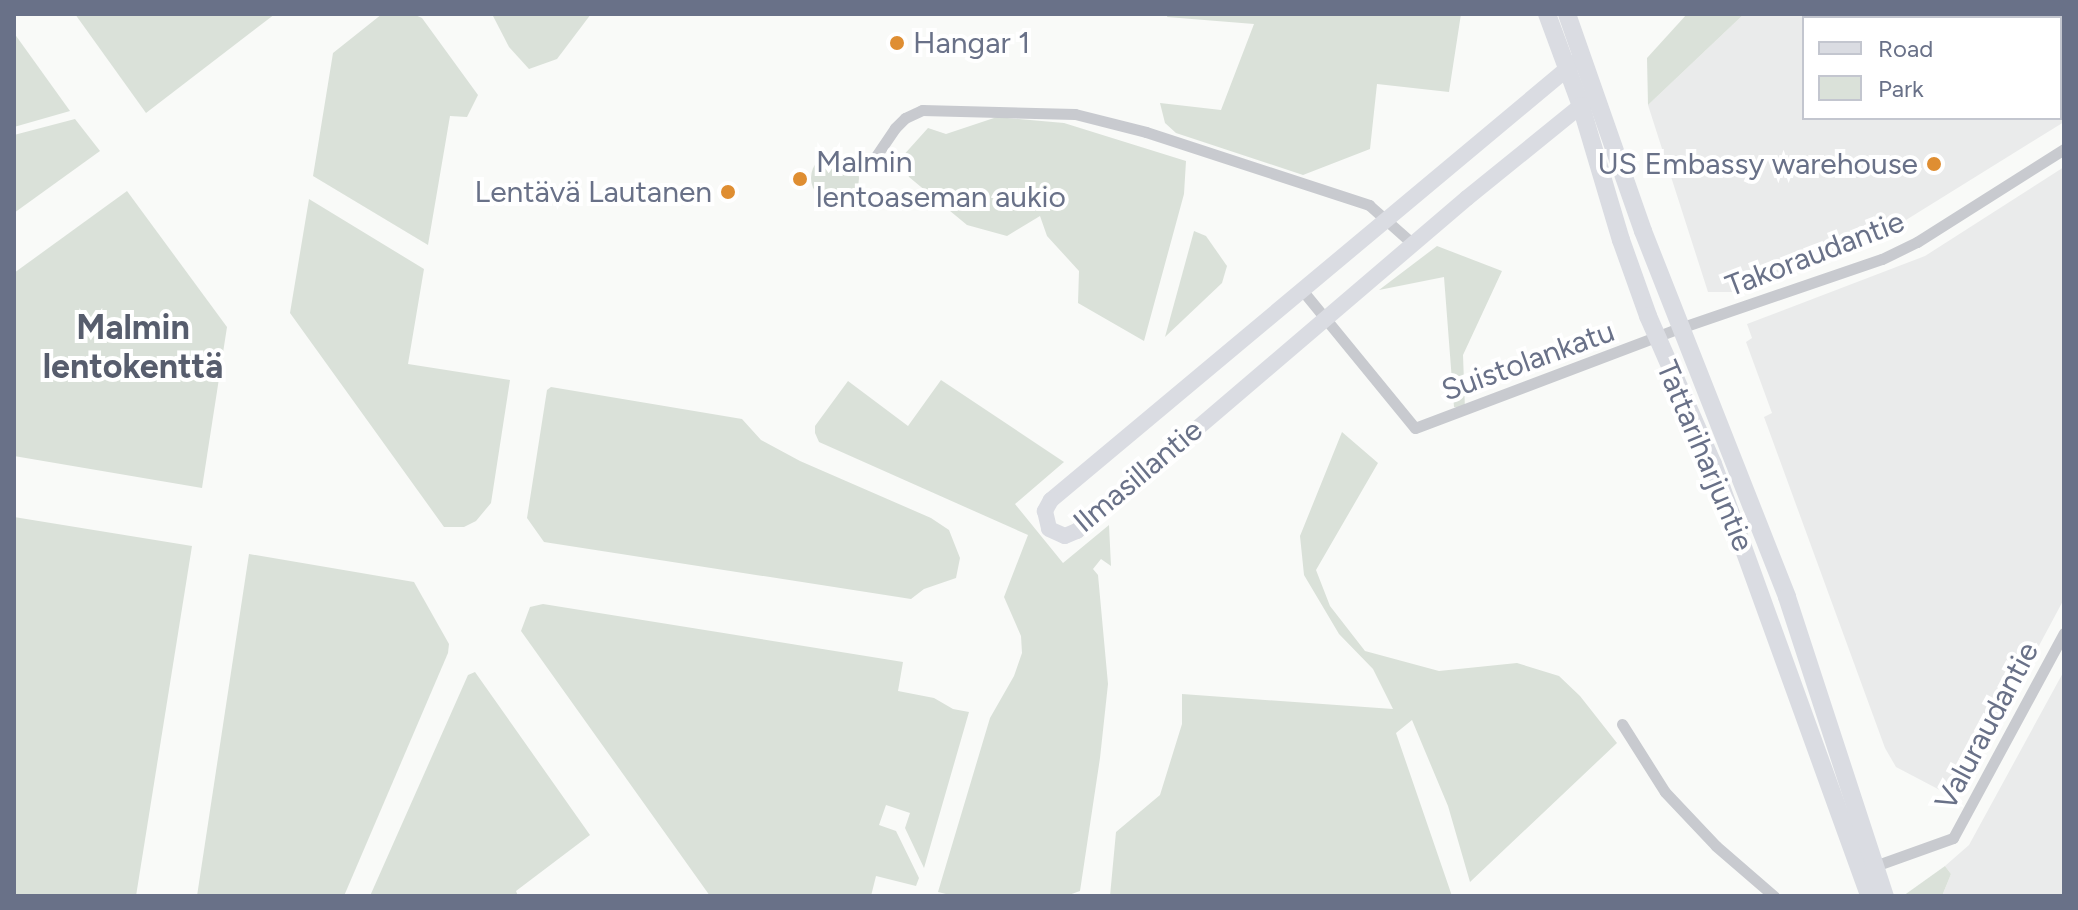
<!DOCTYPE html>
<html>
<head>
<meta charset="utf-8">
<style>
  body { margin:0 }
  #map { position:relative; width:2078px; height:910px; overflow:hidden; background:#f9faf8; font-family:Figtree,sans-serif }
  div>[style] { position:absolute }
  [style*='--x'] { left:calc(var(--x)*1px); top:calc(var(--y)*1px); width:calc(var(--w)*1px); rotate:calc(var(--a)*1deg) }
  .built>* { inset:0; background:#eaebeb }
  .green>* { inset:0; background:#dae1d9 }
  .round { border-radius:50% }
  .street>* { height:11px; margin:-5.5px; padding:0 5.5px; transform-origin:5.5px; border-radius:5.5px; background:#c8cacf }
  .secondary>* { height:16px; margin:-8px; padding:0 8px; transform-origin:8px; border-radius:8px; background:#dadce2 }
  .primary>* { height:18px; margin:-9px; padding:0 9px; transform-origin:9px; border-radius:9px; background:#dadce2 }
  .dots>* { width:22px; height:22px; translate:-50% -50%; box-sizing:border-box; border:4px solid #fff; border-radius:50% }
  span { translate:-50% -50%; white-space:nowrap; text-align:center; line-height:1.15; -webkit-text-stroke:8px #fff; paint-order:stroke }
  .poi-label { font-size:30px; color:#697188 }
  .left { translate:0 -50%; text-align:left }
  .right { translate:-100% -50%; text-align:right }
  .street-label { font-size:30px; color:#697188 }
  .quarter-label { font-size:34px; color:#575d6d; font-weight:700 }
  .frame { position:absolute; inset:0; border:16px solid #697188; pointer-events:none }
  .legend { position:absolute; left:1802px; top:16px; width:260px; height:104px; box-sizing:border-box; background:#fff; border:2px solid #c3c6cf; margin:0; padding:10px 14px; list-style:none; font-size:24px; color:#697188 }
  .legend li { display:flex; align-items:center; gap:16px; height:40px }
  .legend b { width:40px; border:2px solid #c3c6cf }
</style>
</head>
<body>
<div id="map">
  <div class="built">
    <i style="clip-path:polygon(evenodd,1744px 14px,2064px 14px,2064px 122px,1877px 238px,1734px 292px,1708px 292px,1648px 105px,1744px 14px,1804px 18px,2060px 18px,2060px 118px,1804px 118px,1804px 18px)"></i>
    <i style="clip-path:polygon(2064px 167px,2064px 599px,1957px 799px,1896px 767px,1885px 748px,1764px 417px,1772px 413px,1746px 342px,1752px 338px,1747px 324px,1925px 256px)"></i>
    <i style="clip-path:polygon(2064px 671px,2064px 896px,1942px 896px,1951px 874px,1945px 866px,1969px 845px)"></i>
  </div>
  <div class="green">
    <i style="clip-path:polygon(75px 14px,275px 14px,146px 113px)"></i>
    <i style="clip-path:polygon(382px 14px,413px 14px,422px 18px,478px 95px,467px 117px,450px 116px,428px 245px,313px 176px,333px 53px)"></i>
    <i style="clip-path:polygon(492px 14px,591px 14px,557px 59px,529px 69px,509px 47px)"></i>
    <i style="clip-path:polygon(1168px 14px,1461px 14px,1449px 92px,1377px 84px,1370px 149px,1303px 175px,1176px 133px,1165px 123px,1160px 103px,1221px 110px,1254px 24px,1167px 17px)"></i>
    <i style="clip-path:polygon(1687px 14px,1744px 14px,1648px 105px,1647px 58px)"></i>
    <i style="clip-path:polygon(14px 33px,70px 111px,14px 127px)"></i>
    <i style="clip-path:polygon(997px 117px,1064px 123px,1186px 161px,1184px 194px,1144px 341px,1078px 303px,1079px 271px,1047px 236px,1040px 216px,1007px 236px,967px 225px,909px 177px,901px 158px,928px 128px,946px 134px)"></i>
    <i style="clip-path:polygon(75px 119px,100px 151px,14px 213px,14px 135px)"></i>
    <i class="round" style="left:811px;top:154px;width:48px;height:48px"></i>
    <i style="clip-path:polygon(127px 191px,227px 327px,202px 488px,14px 456px,14px 273px)"></i>
    <i style="clip-path:polygon(309px 199px,424px 269px,408px 364px,510px 380px,491px 503px,476px 521px,464px 527px,444px 527px,290px 313px)"></i>
    <i style="clip-path:polygon(1194px 231px,1206px 236px,1227px 266px,1222px 283px,1165px 337px)"></i>
    <i style="clip-path:polygon(1437px 246px,1502px 271px,1463px 355px,1465px 409px,1454px 407px,1444px 277px,1379px 290px)"></i>
    <i style="clip-path:polygon(941px 380px,1064px 462px,1015px 504px,1063px 563px,1109px 525px,1111px 566px,1101px 559px,1093px 569px,1098px 575px,1108px 684px,1100px 758px,1080px 891px,1066px 896px,954px 896px,938px 892px,990px 718px,1014px 676px,1022px 653px,1021px 636px,1004px 597px,1028px 535px,819px 442px,815px 433px,815px 426px,848px 381px,908px 426px)"></i>
    <i style="clip-path:polygon(551px 387px,742px 419px,761px 440px,800px 461px,931px 518px,949px 530px,960px 558px,956px 578px,924px 589px,911px 599px,544px 542px,527px 518px,547px 390px)"></i>
    <i style="clip-path:polygon(1342px 432px,1378px 463px,1316px 570px,1330px 606px,1365px 651px,1439px 671px,1517px 663px,1559px 676px,1580px 696px,1617px 743px,1470px 882px,1448px 806px,1412px 720px,1396px 733px,1452px 896px,1110px 896px,1116px 832px,1160px 795px,1182px 724px,1182px 694px,1393px 709px,1373px 669px,1339px 634px,1304px 575px,1300px 536px)"></i>
    <i style="clip-path:polygon(14px 517px,192px 546px,136px 896px,14px 896px)"></i>
    <i style="clip-path:polygon(249px 554px,414px 582px,449px 644px,448px 653px,344px 896px,197px 896px)"></i>
    <i style="clip-path:polygon(543px 604px,903px 662px,898px 691px,934px 698px,953px 709px,969px 712px,924px 868px,905px 828px,910px 813px,886px 805px,879px 825px,896px 831px,919px 878px,916px 886px,876px 876px,871px 896px,710px 896px,521px 631px,530px 607px)"></i>
    <i style="clip-path:polygon(475px 672px,590px 835px,516px 891px,518px 896px,370px 896px,468px 675px)"></i>
    <i style="clip-path:polygon(1945px 866px,1951px 874px,1942px 896px,1903px 896px)"></i>
  </div>
  <div class="street">
    <i style="--x:872;--y:162;--w:41;--a:-55.9"></i>
    <i style="--x:895;--y:128;--w:14;--a:-45"></i>
    <i style="--x:905;--y:118;--w:19;--a:-25"></i>
    <i style="--x:922;--y:110;--w:153;--a:1.5"></i>
    <i style="--x:1075;--y:114;--w:73;--a:14.2"></i>
    <i style="--x:1146;--y:132;--w:235;--a:18.1"></i>
    <i style="--x:1369;--y:205;--w:59;--a:41.6"></i>
    <i style="--x:1302;--y:290;--w:178;--a:50.7"></i>
    <i style="--x:1415;--y:428;--w:283;--a:-20.7"></i>
    <i style="--x:1680;--y:328;--w:213;--a:-18.9"></i>
    <i style="--x:1882;--y:259;--w:39;--a:-26"></i>
    <i style="--x:1917;--y:242;--w:174;--a:-32.3"></i>
    <i style="--x:1622;--y:724;--w:80;--a:57.7"></i>
    <i style="--x:1665;--y:792;--w:74;--a:46.6"></i>
    <i style="--x:1716;--y:846;--w:77;--a:40.8"></i>
    <i style="--x:1872;--y:867;--w:86;--a:-19.7"></i>
    <i style="--x:1953;--y:838;--w:233;--a:-61.6"></i>
  </div>
  <div class="secondary">
    <i style="--x:1574;--y:63;--w:682;--a:140.12"></i>
    <i style="--x:1051;--y:500;--w:13;--a:119"></i>
    <i style="--x:1045;--y:511;--w:18;--a:77"></i>
    <i style="--x:1049;--y:529;--w:17;--a:24"></i>
    <i style="--x:1065;--y:536;--w:13;--a:-23"></i>
    <i style="--x:1077;--y:531;--w:513;--a:-40.49"></i>
    <i style="--x:1467;--y:198;--w:156;--a:-39"></i>
  </div>
  <div class="primary">
    <i style="--x:1547;--y:14;--w:98;--a:69.7"></i>
    <i style="--x:1581;--y:106;--w:140;--a:73.4"></i>
    <i style="--x:1621;--y:240;--w:81;--a:70.4"></i>
    <i style="--x:1648;--y:316;--w:162;--a:66.3"></i>
    <i style="--x:1713;--y:464;--w:459;--a:70.1"></i>
    <i style="--x:1567;--y:14;--w:230;--a:70.7"></i>
    <i style="--x:1643;--y:231;--w:393;--a:68.5"></i>
    <i style="--x:1787;--y:597;--w:315;--a:71.9"></i>
  </div>
  <div class="dots">
    <i style="left:897px;top:43px;background:#df8e32"></i>
    <i style="left:1934px;top:164px;background:#df8e32"></i>
    <i style="left:800px;top:179px;background:#df8e32"></i>
    <i style="left:728px;top:192px;background:#df8e32"></i>
  </div>
  <div class="poi-label">
    <span class="left" style="left:913px;top:43px">Hangar 1</span>
    <span class="left" style="left:816px;top:179px">Malmin<br>lentoaseman aukio</span>
    <span class="right" style="left:1918px;top:164px">US Embassy warehouse</span>
    <span class="right" style="left:712px;top:192px">Lentävä Lautanen</span>
  </div>
  <div class="street-label">
    <span style="left:1815px;top:254px;rotate:-21deg">Takoraudantie</span>
    <span style="left:1528px;top:361px;rotate:-20deg">Suistolankatu</span>
    <span style="left:1705px;top:456px;rotate:67deg">Tattariharjuntie</span>
    <span style="left:1138px;top:476px;rotate:-40deg">Ilmasillantie</span>
    <span style="left:1987px;top:726px;rotate:-62deg">Valuraudantie</span>
  </div>
  <div class="quarter-label">
    <span style="left:133px;top:347px">Malmin<br>lentokenttä</span>
  </div>
  <div class="frame"></div>
  <ul class="legend">
  <li><b style="height:10px;background:#dadce2"></b>Road</li>
  <li><b style="height:22px;background:#dae1d9"></b>Park</li>
  </ul>
</div>
</body>
</html>
